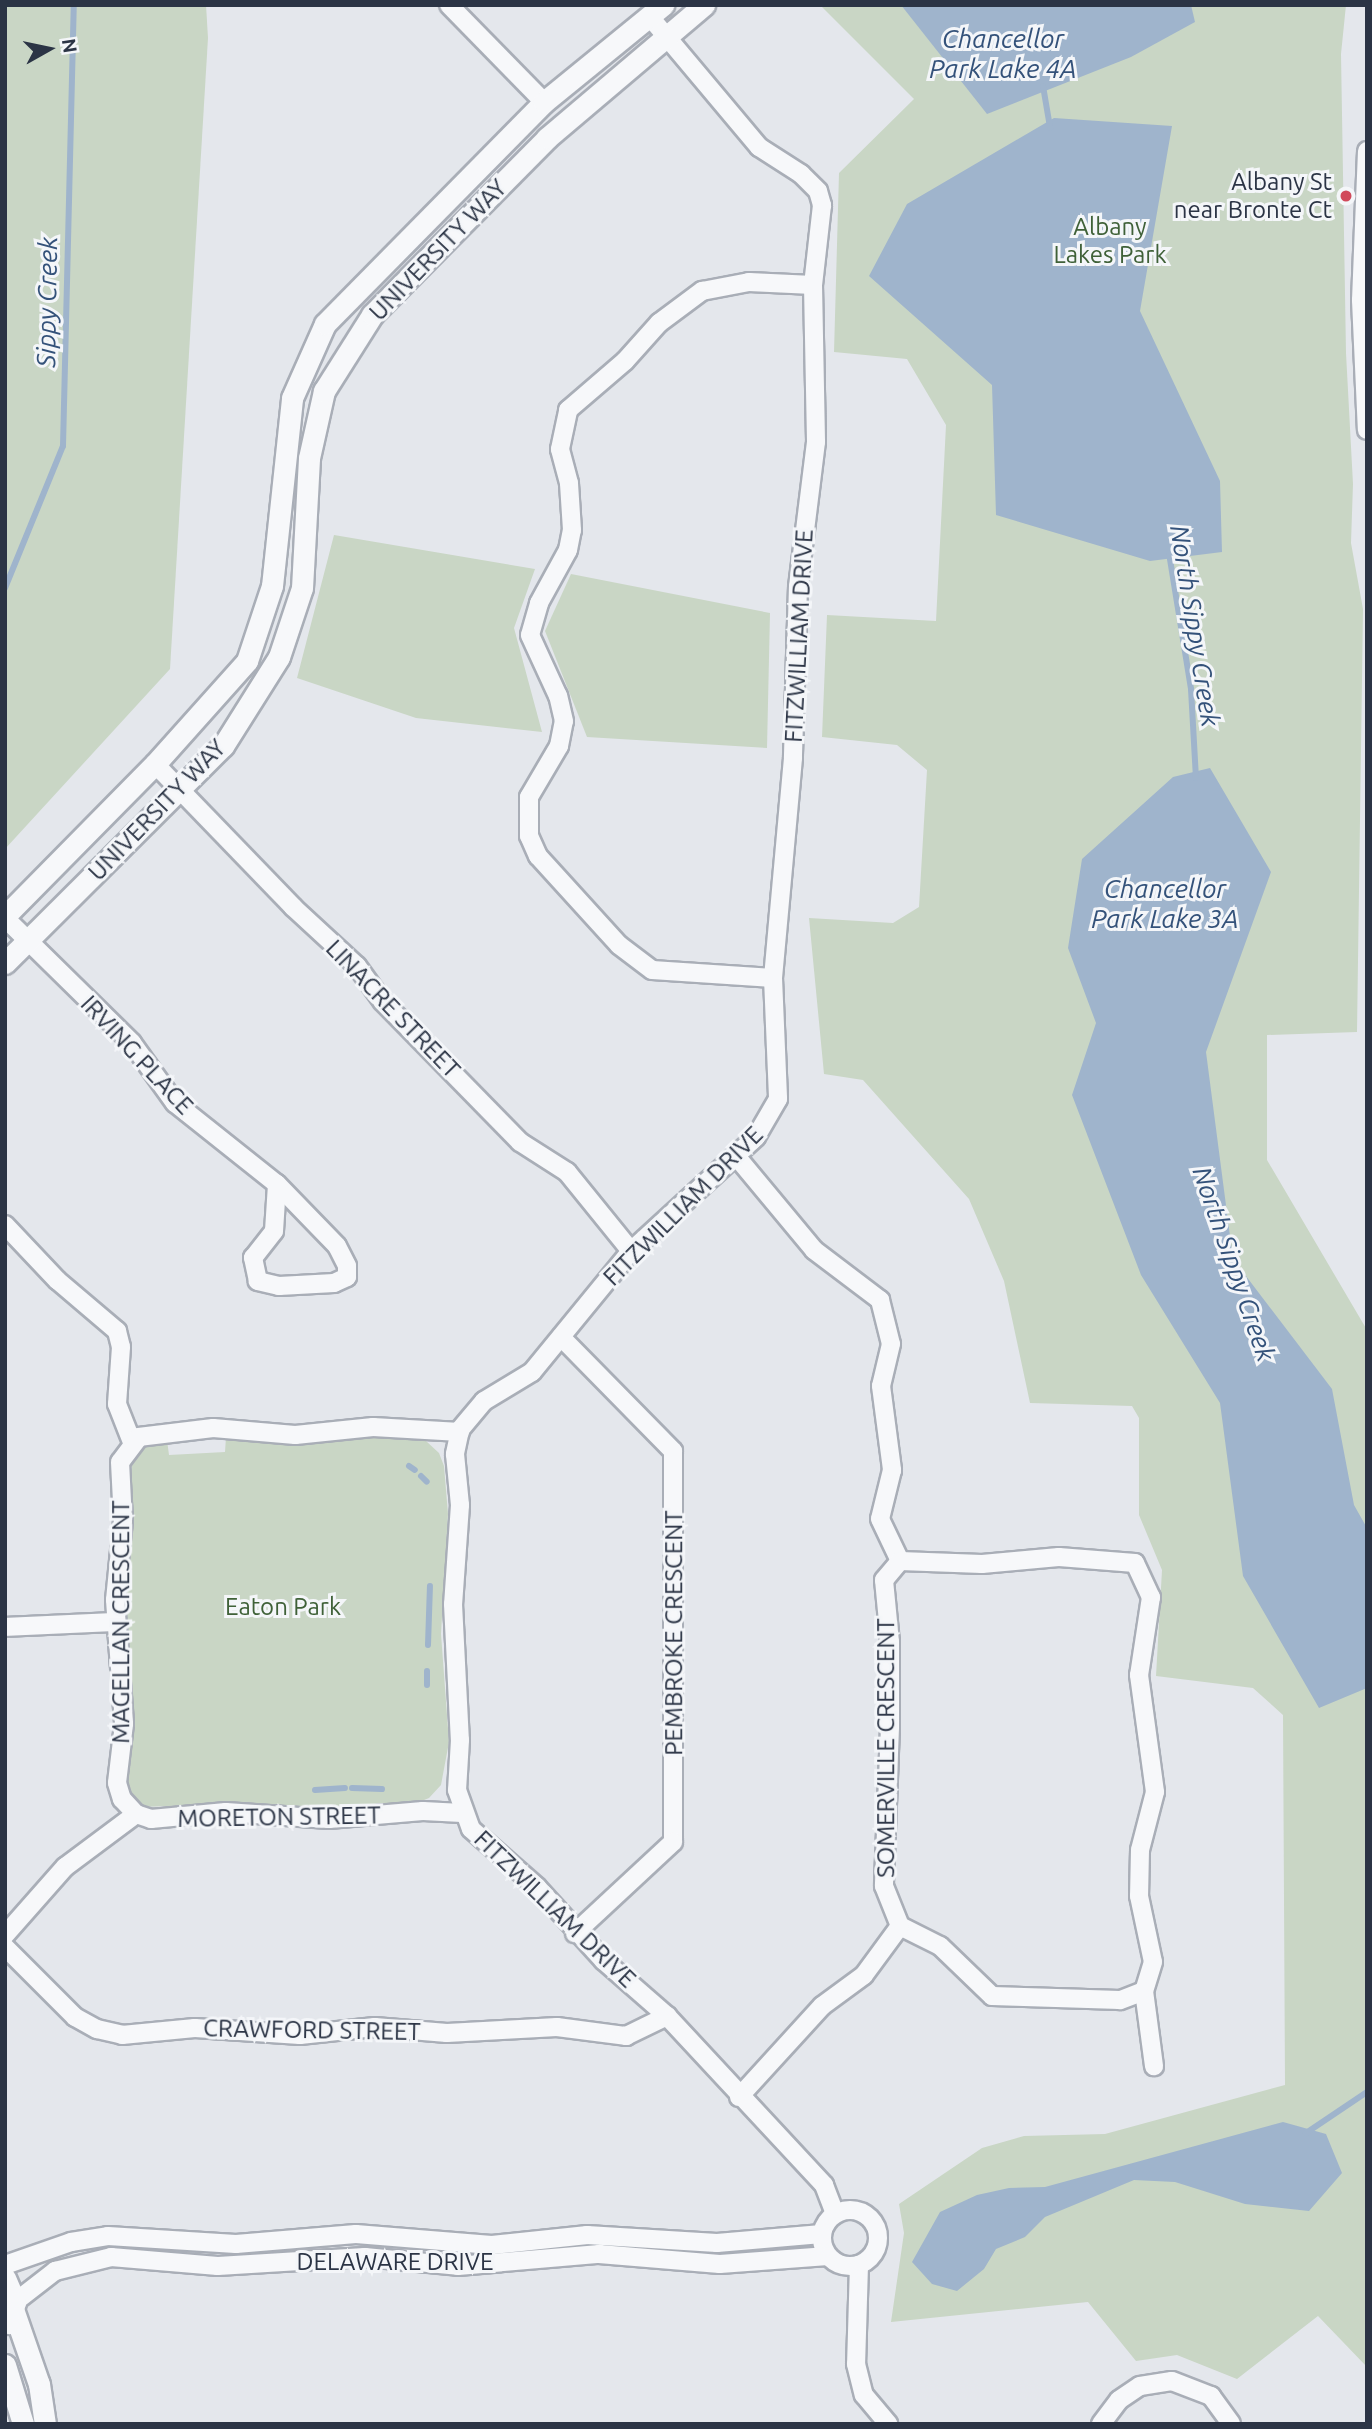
<!DOCTYPE html>
<html>
<head>
<meta charset="utf-8">
<style>
  body { margin:0 }
  #map { position:relative; width:1372px; height:2429px; overflow:hidden; background:#e4e7ec; font-family:Ubuntu,sans-serif }
  div>[style] { position:absolute }
  [style*='--x'] { left:calc(var(--x)*1px); top:calc(var(--y)*1px); width:calc(var(--w)*1px); rotate:calc(var(--a)*1deg) }
  .green>* { inset:0; background:#c9d6c5 }
  .water>* { inset:0; background:#9fb4cc }
  .stream>* { height:6px; margin:-3px; padding:0 3px; transform-origin:3px; border-radius:3px; background:#9fb4cc }
  .roads { filter:drop-shadow(2px 0 #a9aeb7) drop-shadow(-2px 0 #a9aeb7) drop-shadow(0 2px #a9aeb7) drop-shadow(0 -2px #a9aeb7) }
  .minor>* { height:18px; margin:-9px; padding:0 9px; transform-origin:9px; border-radius:9px; background:#f7f8fa }
  .minor>.ring { margin:-9px; padding:0; box-sizing:content-box; background:none; border:18px solid #f7f8fa; border-radius:50% }
  .tertiary>* { height:21px; margin:-10.5px; padding:0 10.5px; transform-origin:10.5px; border-radius:10.5px; background:#f7f8fa }
  .dots>* { width:19px; height:19px; translate:-50% -50%; box-sizing:border-box; border:4px solid #f4f6f9; border-radius:50% }
  span { translate:-50% -50%; white-space:nowrap; text-align:center; line-height:1.15; -webkit-text-stroke:6px #f4f6f9; paint-order:stroke }
  .poi-label { font-size:24px; color:#2b3445 }
  .right { translate:-100% -50%; text-align:right }
  .park-label { font-size:24px; color:#3f6138 }
  .street-label { font-size:24px; color:#2b3445 }
  .water-label { font-size:26px; color:#34527a; font-style:italic }
  .frame { position:absolute; inset:0; border:7px solid #2b3445; pointer-events:none }
  .north { position:absolute; left:14px; top:14px; width:70px; height:70px; -webkit-text-stroke:5px #f4f6f9; paint-order:stroke; rotate:81deg; font-size:19px; font-weight:700; line-height:28px; text-align:center; color:#2b3445 }
  .north::after { content:''; display:block; margin:auto; width:24px; height:32px; background:#2b3445; clip-path:polygon(50% 0,100% 100%,50% 72%,0 100%) }
</style>
</head>
<body>
<div id="map">
  <div class="green">
    <i style="clip-path:polygon(5px 5px,206px 5px,208px 38px,170px 669px,5px 849px)"></i>
    <i style="clip-path:polygon(820px 5px,1346px 5px,1341px 54px,1346px 353px,1353px 484px,1351px 543px,1363px 609px,1357px 1032px,1267px 1035px,1267px 1160px,1367px 1330px,1367px 2367px,1318px 2316px,1237px 2379px,1177px 2355px,1136px 2361px,1088px 2302px,891px 2322px,904px 2233px,899px 2204px,982px 2148px,1024px 2136px,1105px 2134px,1285px 2085px,1283px 1715px,1253px 1688px,1156px 1676px,1162px 1570px,1139px 1515px,1139px 1418px,1132px 1406px,1030px 1403px,1004px 1281px,969px 1199px,863px 1080px,824px 1074px,809px 918px,893px 923px,919px 907px,927px 770px,897px 745px,822px 737px,827px 615px,936px 621px,946px 425px,907px 359px,834px 352px,839px 173px,914px 99px)"></i>
    <i style="clip-path:polygon(334px 535px,535px 569px,514px 628px,542px 732px,416px 718px,297px 678px)"></i>
    <i style="clip-path:polygon(571px 574px,770px 613px,767px 748px,587px 737px,545px 631px)"></i>
    <i style="clip-path:polygon(376px 1436px,426px 1441px,439px 1453px,444px 1466px,448px 1514px,441px 1634px,449px 1742px,441px 1785px,429px 1798px,414px 1804px,342px 1810px,228px 1804px,141px 1807px,128px 1794px,125px 1782px,132px 1726px,125px 1599px,132px 1457px,141px 1446px,167px 1440px,169px 1455px,225px 1452px,226px 1437px,302px 1443px)"></i>
  </div>
  <div class="water">
    <i style="clip-path:polygon(901px 5px,1191px 5px,1195px 22px,1131px 57px,987px 114px)"></i>
    <i style="clip-path:polygon(1054px 118px,1172px 126px,1140px 311px,1220px 481px,1222px 552px,1150px 561px,996px 515px,992px 385px,869px 276px,907px 204px)"></i>
    <i style="clip-path:polygon(1210px 768px,1271px 872px,1206px 1052px,1233px 1259px,1332px 1389px,1354px 1505px,1367px 1528px,1367px 1688px,1319px 1708px,1243px 1576px,1220px 1403px,1141px 1275px,1072px 1095px,1096px 1023px,1068px 948px,1082px 859px,1173px 777px)"></i>
    <i style="clip-path:polygon(1283px 2122px,1326px 2134px,1342px 2173px,1309px 2211px,1245px 2204px,1175px 2182px,1134px 2180px,1045px 2217px,1025px 2237px,996px 2249px,984px 2269px,957px 2291px,932px 2284px,912px 2262px,940px 2212px,977px 2195px,1009px 2188px,1045px 2187px)"></i>
  </div>
  <div class="stream">
    <i style="--x:1043;--y:86;--w:42;--a:80.3"></i>
    <i style="--x:1169;--y:553;--w:138;--a:80.8"></i>
    <i style="--x:1191;--y:689;--w:89;--a:86.8"></i>
    <i style="--x:5;--y:588;--w:153;--a:-67.8"></i>
    <i style="--x:63;--y:446;--w:441;--a:-88.6"></i>
    <i style="--x:409;--y:1466;--w:7;--a:34"></i>
    <i style="--x:421;--y:1476;--w:8;--a:45"></i>
    <i style="--x:428;--y:1645;--w:59;--a:-88.1"></i>
    <i style="--x:427;--y:1671;--w:14;--a:90"></i>
    <i style="--x:352;--y:1788;--w:30;--a:2"></i>
    <i style="--x:315;--y:1790;--w:30;--a:-4"></i>
    <i style="--x:1306;--y:2133;--w:73;--a:-33.9"></i>
  </div>
  <div class="roads">
    <div class="minor">
      <i style="--x:449;--y:5;--w:136;--a:45.6"></i>
      <i style="--x:650;--y:17;--w:170;--a:50"></i>
      <i style="--x:759;--y:147;--w:50;--a:32.7"></i>
      <i style="--x:801;--y:174;--w:24;--a:45"></i>
      <i style="--x:818;--y:191;--w:15;--a:74"></i>
      <i style="--x:822;--y:205;--w:81;--a:96.4"></i>
      <i style="--x:813;--y:285;--w:157;--a:88.9"></i>
      <i style="--x:816;--y:442;--w:145;--a:97.1"></i>
      <i style="--x:798;--y:586;--w:172;--a:91.7"></i>
      <i style="--x:793;--y:758;--w:221;--a:95.2"></i>
      <i style="--x:773;--y:978;--w:121;--a:87.6"></i>
      <i style="--x:778;--y:1099;--w:44;--a:120.1"></i>
      <i style="--x:756;--y:1137;--w:169;--a:137.6"></i>
      <i style="--x:631;--y:1251;--w:156;--a:129.3"></i>
      <i style="--x:532;--y:1372;--w:56;--a:148.9"></i>
      <i style="--x:484;--y:1401;--w:38;--a:130"></i>
      <i style="--x:460;--y:1430;--w:25;--a:102"></i>
      <i style="--x:455;--y:1454;--w:51;--a:84.4"></i>
      <i style="--x:460;--y:1505;--w:99;--a:94"></i>
      <i style="--x:453;--y:1604;--w:136;--a:87.1"></i>
      <i style="--x:460;--y:1740;--w:50;--a:93.4"></i>
      <i style="--x:457;--y:1790;--w:41;--a:70.3"></i>
      <i style="--x:471;--y:1829;--w:88;--a:41.3"></i>
      <i style="--x:537;--y:1887;--w:100;--a:47.8"></i>
      <i style="--x:604;--y:1961;--w:84;--a:41.1"></i>
      <i style="--x:667;--y:2016;--w:231;--a:47.1"></i>
      <i style="--x:824;--y:2185;--w:31;--a:69"></i>
      <i style="--x:1367;--y:151;--w:149;--a:92.3"></i>
      <i style="--x:1361;--y:300;--w:130;--a:87.4"></i>
      <i style="--x:155;--y:764;--w:199;--a:46"></i>
      <i style="--x:293;--y:907;--w:87;--a:42.7"></i>
      <i style="--x:357;--y:966;--w:44;--a:54.2"></i>
      <i style="--x:383;--y:1002;--w:196;--a:45.6"></i>
      <i style="--x:520;--y:1142;--w:56;--a:32.6"></i>
      <i style="--x:567;--y:1172;--w:102;--a:51"></i>
      <i style="--x:5;--y:918;--w:178;--a:44.5"></i>
      <i style="--x:132;--y:1043;--w:74;--a:54.4"></i>
      <i style="--x:175;--y:1103;--w:130;--a:38.5"></i>
      <i style="--x:277;--y:1184;--w:86;--a:45.9"></i>
      <i style="--x:337;--y:1246;--w:22;--a:63"></i>
      <i style="--x:347;--y:1266;--w:11;--a:90"></i>
      <i style="--x:347;--y:1277;--w:14;--a:155"></i>
      <i style="--x:334;--y:1283;--w:55;--a:176.9"></i>
      <i style="--x:279;--y:1286;--w:22;--a:-167"></i>
      <i style="--x:258;--y:1281;--w:24;--a:-102"></i>
      <i style="--x:253;--y:1258;--w:34;--a:-52"></i>
      <i style="--x:274;--y:1231;--w:47;--a:-86.3"></i>
      <i style="--x:773;--y:978;--w:121;--a:-176.2"></i>
      <i style="--x:652;--y:970;--w:41;--a:-142.9"></i>
      <i style="--x:619;--y:945;--w:120;--a:-132.3"></i>
      <i style="--x:538;--y:856;--w:22;--a:-114"></i>
      <i style="--x:529;--y:836;--w:39;--a:-90"></i>
      <i style="--x:529;--y:797;--w:59;--a:-59.5"></i>
      <i style="--x:559;--y:746;--w:25;--a:-79"></i>
      <i style="--x:564;--y:721;--w:26;--a:-103"></i>
      <i style="--x:558;--y:696;--w:67;--a:-114.7"></i>
      <i style="--x:530;--y:635;--w:33;--a:-74"></i>
      <i style="--x:539;--y:603;--w:60;--a:-61.3"></i>
      <i style="--x:568;--y:550;--w:20;--a:-79"></i>
      <i style="--x:572;--y:530;--w:47;--a:-93.7"></i>
      <i style="--x:569;--y:483;--w:35;--a:-105"></i>
      <i style="--x:560;--y:449;--w:40;--a:-78"></i>
      <i style="--x:568;--y:410;--w:75;--a:-40.7"></i>
      <i style="--x:625;--y:361;--w:51;--a:-48.2"></i>
      <i style="--x:659;--y:323;--w:54;--a:-36.7"></i>
      <i style="--x:702;--y:291;--w:48;--a:-10.8"></i>
      <i style="--x:749;--y:282;--w:64;--a:2.7"></i>
      <i style="--x:736;--y:1156;--w:122;--a:50.3"></i>
      <i style="--x:814;--y:1250;--w:83;--a:37.1"></i>
      <i style="--x:880;--y:1300;--w:45;--a:76"></i>
      <i style="--x:891;--y:1344;--w:43;--a:103.4"></i>
      <i style="--x:881;--y:1386;--w:85;--a:82.5"></i>
      <i style="--x:892;--y:1470;--w:50;--a:103.8"></i>
      <i style="--x:880;--y:1519;--w:47;--a:64.5"></i>
      <i style="--x:5;--y:1225;--w:76;--a:46.6"></i>
      <i style="--x:57;--y:1280;--w:79;--a:40.4"></i>
      <i style="--x:117;--y:1331;--w:16;--a:76"></i>
      <i style="--x:121;--y:1347;--w:57;--a:94"></i>
      <i style="--x:117;--y:1404;--w:41;--a:68.5"></i>
      <i style="--x:561;--y:1337;--w:160;--a:45.5"></i>
      <i style="--x:673;--y:1451;--w:391;--a:90"></i>
      <i style="--x:673;--y:1842;--w:134;--a:137.1"></i>
      <i style="--x:460;--y:1432;--w:87;--a:-176.7"></i>
      <i style="--x:373;--y:1427;--w:78;--a:174.1"></i>
      <i style="--x:295;--y:1435;--w:82;--a:-175.1"></i>
      <i style="--x:213;--y:1428;--w:75;--a:173.1"></i>
      <i style="--x:139;--y:1437;--w:31;--a:127"></i>
      <i style="--x:120;--y:1462;--w:59;--a:87.1"></i>
      <i style="--x:123;--y:1521;--w:79;--a:95.8"></i>
      <i style="--x:115;--y:1600;--w:124;--a:85.8"></i>
      <i style="--x:124;--y:1724;--w:59;--a:96.8"></i>
      <i style="--x:117;--y:1783;--w:17;--a:73"></i>
      <i style="--x:122;--y:1799;--w:21;--a:47"></i>
      <i style="--x:136;--y:1814;--w:16;--a:18"></i>
      <i style="--x:151;--y:1819;--w:75;--a:-5.3"></i>
      <i style="--x:226;--y:1812;--w:103;--a:3.9"></i>
      <i style="--x:329;--y:1819;--w:94;--a:-4.9"></i>
      <i style="--x:423;--y:1811;--w:39;--a:3"></i>
      <i style="--x:900;--y:1561;--w:82;--a:2.1"></i>
      <i style="--x:982;--y:1564;--w:77;--a:-5.2"></i>
      <i style="--x:1059;--y:1557;--w:76;--a:4.5"></i>
      <i style="--x:1135;--y:1563;--w:38;--a:65"></i>
      <i style="--x:1151;--y:1597;--w:79;--a:98.7"></i>
      <i style="--x:1139;--y:1675;--w:118;--a:82.2"></i>
      <i style="--x:1155;--y:1792;--w:60;--a:104.5"></i>
      <i style="--x:1140;--y:1850;--w:46;--a:91.2"></i>
      <i style="--x:1139;--y:1896;--w:67;--a:78"></i>
      <i style="--x:1153;--y:1962;--w:30;--a:107"></i>
      <i style="--x:1144;--y:1991;--w:26;--a:159"></i>
      <i style="--x:1120;--y:2000;--w:128;--a:-178.2"></i>
      <i style="--x:992;--y:1996;--w:72;--a:-136.1"></i>
      <i style="--x:940;--y:1946;--w:45;--a:-153.4"></i>
      <i style="--x:900;--y:1561;--w:25;--a:130"></i>
      <i style="--x:884;--y:1580;--w:62;--a:84.5"></i>
      <i style="--x:890;--y:1642;--w:85;--a:90"></i>
      <i style="--x:890;--y:1727;--w:159;--a:92.2"></i>
      <i style="--x:884;--y:1886;--w:43;--a:68.2"></i>
      <i style="--x:5;--y:1627;--w:111;--a:-2.6"></i>
      <i style="--x:5;--y:1935;--w:91;--a:-48.6"></i>
      <i style="--x:65;--y:1867;--w:89;--a:-36.7"></i>
      <i style="--x:5;--y:1947;--w:99;--a:45"></i>
      <i style="--x:75;--y:2017;--w:25;--a:29"></i>
      <i style="--x:97;--y:2029;--w:26;--a:13"></i>
      <i style="--x:122;--y:2035;--w:73;--a:-5.5"></i>
      <i style="--x:195;--y:2028;--w:105;--a:3.8"></i>
      <i style="--x:300;--y:2035;--w:75;--a:-6.1"></i>
      <i style="--x:375;--y:2027;--w:72;--a:4.8"></i>
      <i style="--x:447;--y:2033;--w:110;--a:-3.1"></i>
      <i style="--x:557;--y:2027;--w:70;--a:7.4"></i>
      <i style="--x:626;--y:2036;--w:46;--a:-26"></i>
      <i style="--x:1144;--y:1991;--w:76;--a:82.4"></i>
      <i style="--x:739;--y:2097;--w:123;--a:-47.6"></i>
      <i style="--x:822;--y:2006;--w:52;--a:-36.4"></i>
      <i style="--x:864;--y:1975;--w:61;--a:-53.7"></i>
      <i class="ring" style="left:822px;top:2210px;width:38px;height:38px"></i>
      <i style="--x:5;--y:2265;--w:70;--a:-19.2"></i>
      <i style="--x:71;--y:2242;--w:37;--a:-9"></i>
      <i style="--x:108;--y:2236;--w:128;--a:3.6"></i>
      <i style="--x:236;--y:2244;--w:120;--a:-4.8"></i>
      <i style="--x:356;--y:2234;--w:136;--a:4.6"></i>
      <i style="--x:492;--y:2245;--w:96;--a:-6"></i>
      <i style="--x:587;--y:2235;--w:130;--a:3.5"></i>
      <i style="--x:717;--y:2243;--w:105;--a:-4.9"></i>
      <i style="--x:859;--y:2265;--w:99;--a:91.7"></i>
      <i style="--x:856;--y:2364;--w:32;--a:76"></i>
      <i style="--x:864;--y:2395;--w:38;--a:50"></i>
      <i style="--x:15;--y:2302;--w:51;--a:-37.8"></i>
      <i style="--x:55;--y:2271;--w:58;--a:-14"></i>
      <i style="--x:111;--y:2257;--w:107;--a:4.8"></i>
      <i style="--x:218;--y:2266;--w:147;--a:-3.5"></i>
      <i style="--x:365;--y:2257;--w:93;--a:5.5"></i>
      <i style="--x:458;--y:2266;--w:142;--a:-4.9"></i>
      <i style="--x:599;--y:2254;--w:121;--a:4.7"></i>
      <i style="--x:720;--y:2264;--w:108;--a:-4.2"></i>
      <i style="--x:1101;--y:2424;--w:30;--a:-53"></i>
      <i style="--x:1119;--y:2400;--w:25;--a:-34"></i>
      <i style="--x:1140;--y:2386;--w:32;--a:-9"></i>
      <i style="--x:1172;--y:2381;--w:42;--a:21"></i>
      <i style="--x:1211;--y:2396;--w:34;--a:54"></i>
    </div>
    <div class="tertiary">
      <i style="--x:5;--y:916;--w:214;--a:-45.4"></i>
      <i style="--x:155;--y:764;--w:138;--a:-48.2"></i>
      <i style="--x:247;--y:661;--w:79;--a:-71.6"></i>
      <i style="--x:272;--y:586;--w:189;--a:-83.9"></i>
      <i style="--x:292;--y:398;--w:81;--a:-66"></i>
      <i style="--x:325;--y:324;--w:312;--a:-45.4"></i>
      <i style="--x:544;--y:102;--w:154;--a:-39.2"></i>
      <i style="--x:5;--y:963;--w:308;--a:-44.9"></i>
      <i style="--x:223;--y:746;--w:105;--a:-57.8"></i>
      <i style="--x:279;--y:657;--w:73;--a:-71.6"></i>
      <i style="--x:302;--y:588;--w:130;--a:-86.9"></i>
      <i style="--x:309;--y:458;--w:69;--a:-77.4"></i>
      <i style="--x:324;--y:391;--w:90;--a:-57.7"></i>
      <i style="--x:372;--y:315;--w:249;--a:-45.3"></i>
      <i style="--x:547;--y:138;--w:206;--a:-40.3"></i>
      <i style="--x:5;--y:2278;--w:26;--a:67"></i>
      <i style="--x:15;--y:2302;--w:22;--a:106"></i>
      <i style="--x:14;--y:2312;--w:76;--a:70.9"></i>
      <i style="--x:39;--y:2384;--w:40;--a:81.5"></i>
      <i style="--x:5;--y:2365;--w:62;--a:73"></i>
    </div>
  </div>
  <div class="dots">
    <i style="left:1346px;top:196px;background:#d1495b"></i>
  </div>
  <div class="poi-label">
    <span class="right" style="left:1332px;top:196px">Albany St<br>near Bronte Ct</span>
  </div>
  <div class="park-label">
    <span style="left:1110px;top:241px">Albany<br>Lakes Park</span>
    <span style="left:283px;top:1607px">Eaton Park</span>
  </div>
  <div class="street-label">
    <span style="left:438px;top:250px;rotate:-46deg">UNIVERSITY WAY</span>
    <span style="left:799px;top:636px;rotate:-87deg">FITZWILLIAM DRIVE</span>
    <span style="left:157px;top:810px;rotate:-46deg">UNIVERSITY WAY</span>
    <span style="left:393px;top:1009px;rotate:46deg">LINACRE STREET</span>
    <span style="left:137px;top:1055px;rotate:47deg">IRVING PLACE</span>
    <span style="left:683px;top:1206px;rotate:-45deg">FITZWILLIAM DRIVE</span>
    <span style="left:121px;top:1622px;rotate:-90deg">MAGELLAN CRESCENT</span>
    <span style="left:674px;top:1633px;rotate:-90deg">PEMBROKE CRESCENT</span>
    <span style="left:886px;top:1748px;rotate:-90deg">SOMERVILLE CRESCENT</span>
    <span style="left:279px;top:1817px;rotate:-1deg">MORETON STREET</span>
    <span style="left:555px;top:1909px;rotate:44deg">FITZWILLIAM DRIVE</span>
    <span style="left:312px;top:2030px;rotate:1deg">CRAWFORD STREET</span>
    <span style="left:395px;top:2262px">DELAWARE DRIVE</span>
  </div>
  <div class="water-label">
    <span style="left:1003px;top:54px">Chancellor<br>Park Lake 4A</span>
    <span style="left:47px;top:302px;rotate:-89deg">Sippy Creek</span>
    <span style="left:1195px;top:626px;rotate:81deg">North Sippy Creek</span>
    <span style="left:1165px;top:904px">Chancellor<br>Park Lake 3A</span>
    <span style="left:1234px;top:1264px;rotate:71deg">North Sippy Creek</span>
  </div>
  <div class="frame"></div>
  <div class="north">N</div>
</div>
</body>
</html>
